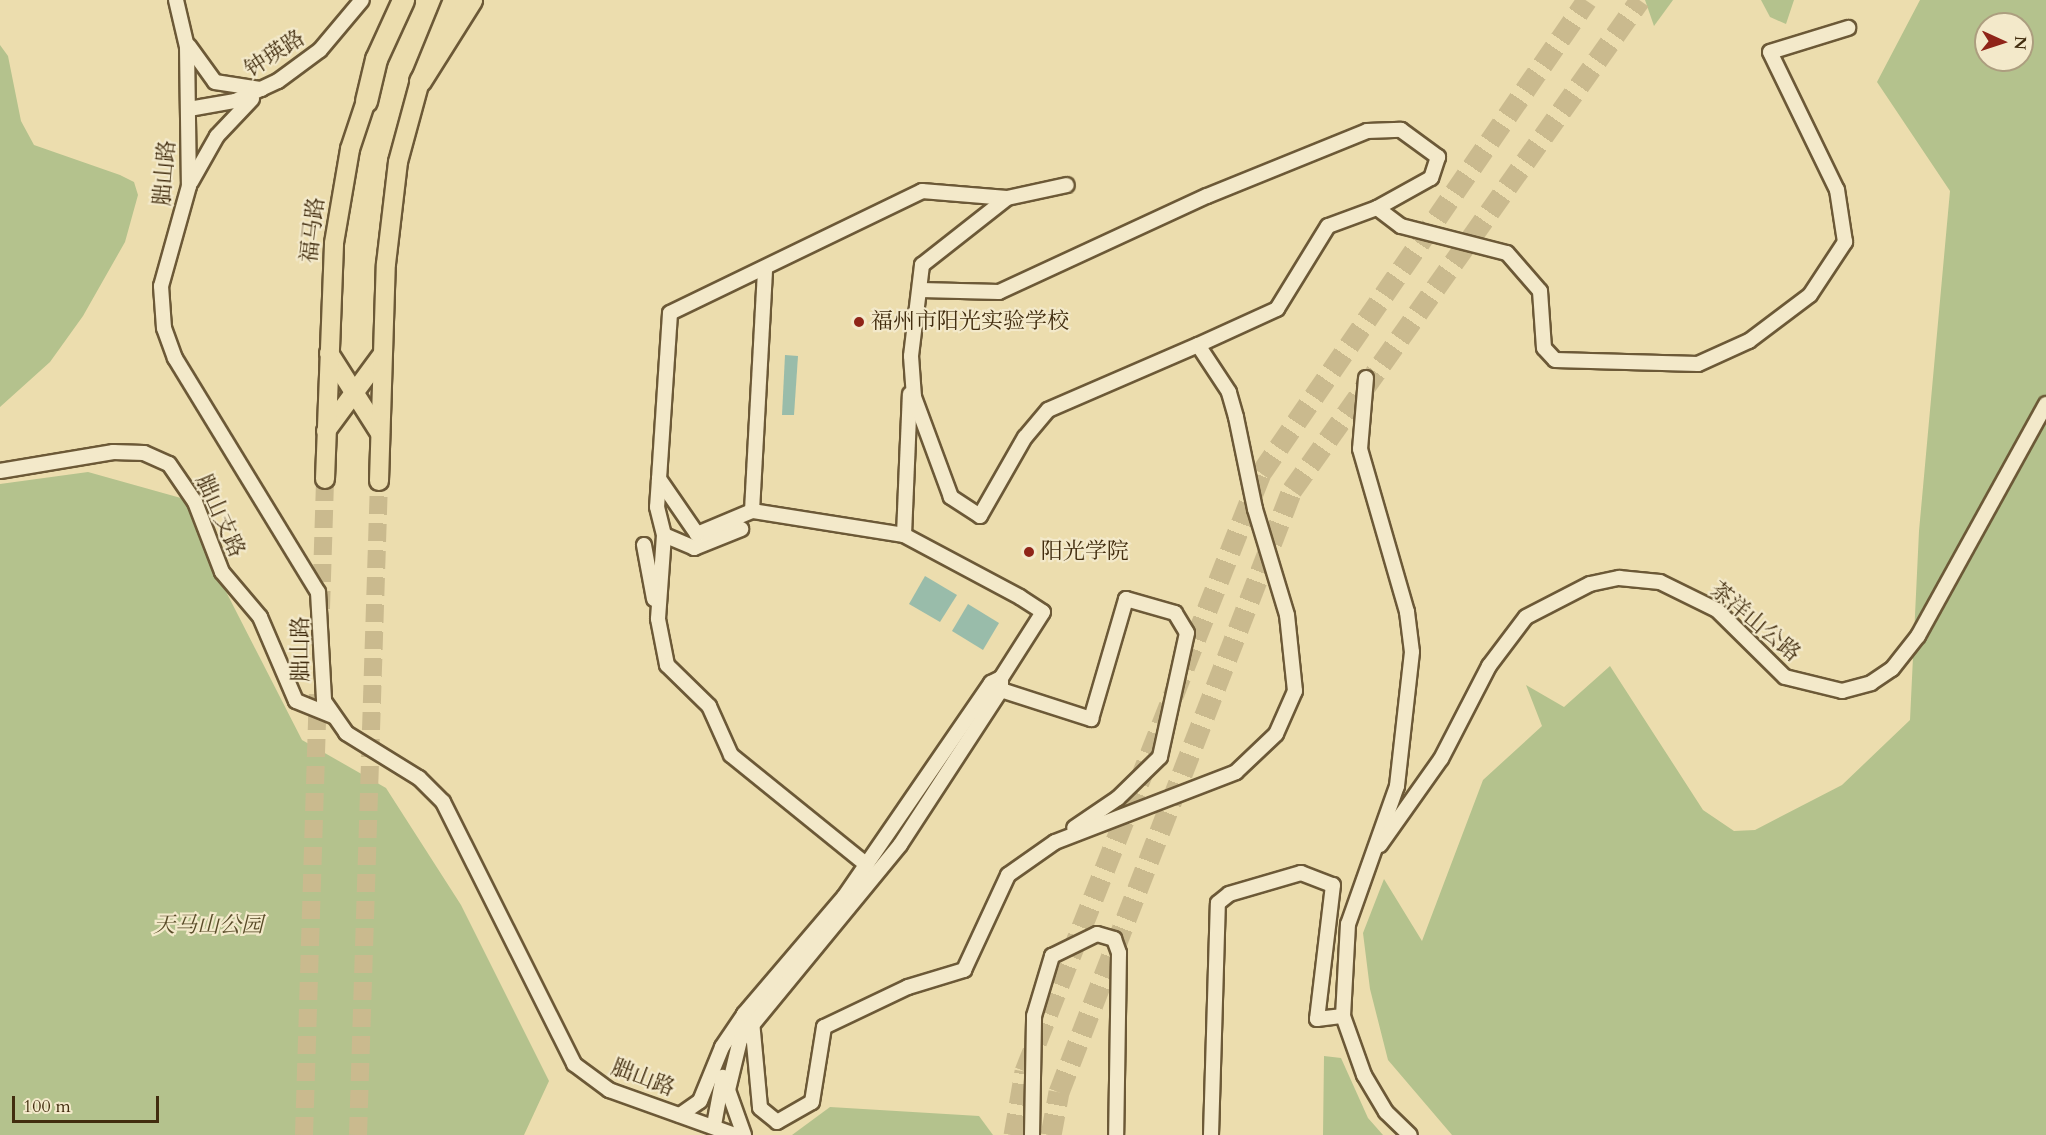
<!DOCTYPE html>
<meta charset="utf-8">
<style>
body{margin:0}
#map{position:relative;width:2046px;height:1135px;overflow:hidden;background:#ecddae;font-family:Cardo,"Noto Serif SC",serif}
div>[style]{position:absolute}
.green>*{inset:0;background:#b4c28d}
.water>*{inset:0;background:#99bcaa}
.major-tunnel>*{height:18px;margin-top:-9px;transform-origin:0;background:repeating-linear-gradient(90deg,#caba8e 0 18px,transparent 0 27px)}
.highway-tunnel>*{height:21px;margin-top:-10.5px;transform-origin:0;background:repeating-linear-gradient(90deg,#caba8e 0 21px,transparent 0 31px)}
.roads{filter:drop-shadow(2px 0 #6c5937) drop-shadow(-2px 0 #6c5937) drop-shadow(0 2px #6c5937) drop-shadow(0 -2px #6c5937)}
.minor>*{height:14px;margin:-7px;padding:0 7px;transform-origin:7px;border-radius:7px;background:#f3e9ca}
.major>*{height:18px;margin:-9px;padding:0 9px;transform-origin:9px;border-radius:9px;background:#ecddae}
.highway>*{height:21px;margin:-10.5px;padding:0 10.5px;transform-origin:10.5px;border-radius:10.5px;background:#ecddae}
.dots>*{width:16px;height:16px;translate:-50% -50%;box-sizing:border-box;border:3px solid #f3e9ca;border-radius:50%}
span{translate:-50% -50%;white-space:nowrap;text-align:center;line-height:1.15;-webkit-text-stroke:4.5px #f3e9ca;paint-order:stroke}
.street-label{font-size:22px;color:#422d0f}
.poi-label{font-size:22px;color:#422d0f}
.left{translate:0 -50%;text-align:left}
.park-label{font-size:22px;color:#594b28;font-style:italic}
.north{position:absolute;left:1974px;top:12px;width:60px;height:60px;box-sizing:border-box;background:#f3e9ca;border:2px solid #ac9e7f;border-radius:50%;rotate:93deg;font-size:16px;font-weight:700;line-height:24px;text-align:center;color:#422d0f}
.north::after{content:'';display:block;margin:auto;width:21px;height:27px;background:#8f2418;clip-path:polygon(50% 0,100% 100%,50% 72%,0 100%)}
.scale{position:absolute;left:12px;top:1096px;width:147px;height:27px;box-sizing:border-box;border:3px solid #422d0f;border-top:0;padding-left:8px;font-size:18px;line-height:21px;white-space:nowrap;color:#422d0f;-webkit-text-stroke:4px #f3e9ca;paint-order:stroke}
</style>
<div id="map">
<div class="green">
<div style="clip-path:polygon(1645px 0,1673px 0,1654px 26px)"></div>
<div style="clip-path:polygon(1761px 0,1794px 0,1786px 24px,1770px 17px)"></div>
<div style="clip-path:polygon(evenodd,1920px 0,2046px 0,2046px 1135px,1452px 1135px,1388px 1060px,1370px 989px,1363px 933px,1384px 879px,1422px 941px,1483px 780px,1542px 726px,1526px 685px,1564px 707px,1610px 666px,1703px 810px,1734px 831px,1755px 830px,1842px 785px,1910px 720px,1919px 531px,1950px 191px,1877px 82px,1920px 0,1986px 24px,2022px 24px,2022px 60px,1986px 60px,1986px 24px)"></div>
<div style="clip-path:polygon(0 45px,8px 56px,21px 121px,34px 145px,120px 175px,134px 182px,138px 195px,125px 242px,83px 316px,50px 362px,0 407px)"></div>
<div style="clip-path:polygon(88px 472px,188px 500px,216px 572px,302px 740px,386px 788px,461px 905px,549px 1081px,524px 1135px,0 1135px,0 484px)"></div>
<div style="clip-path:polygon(1324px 1056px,1341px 1058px,1368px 1118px,1383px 1135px,1323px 1135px)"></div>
<div style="clip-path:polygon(830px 1107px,979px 1116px,993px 1135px,792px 1135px)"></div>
</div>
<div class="water">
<div style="clip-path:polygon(785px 355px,798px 356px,794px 415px,782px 415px)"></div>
<div style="clip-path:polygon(925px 576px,957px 595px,940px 622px,909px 604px)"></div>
<div style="clip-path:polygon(968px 604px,999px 623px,983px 650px,952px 631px)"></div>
</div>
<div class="major-tunnel">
<div style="left:321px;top:609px;width:130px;rotate:-88.2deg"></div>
<div style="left:304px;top:1135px;width:441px;rotate:-88.2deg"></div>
<div style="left:358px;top:1135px;width:654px;rotate:-88.16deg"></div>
</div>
<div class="highway-tunnel">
<div style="left:1014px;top:1135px;width:65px;rotate:-80.2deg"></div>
<div style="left:1025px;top:1071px;width:643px;rotate:-68.46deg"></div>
<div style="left:1261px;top:473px;width:574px;rotate:-55.42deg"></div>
<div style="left:1051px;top:1135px;width:44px;rotate:-79.5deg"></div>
<div style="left:1059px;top:1092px;width:646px;rotate:-68.84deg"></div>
<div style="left:1292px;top:490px;width:601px;rotate:-54.62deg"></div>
</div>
<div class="roads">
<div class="minor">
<div style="left:176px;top:0;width:48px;rotate:76.8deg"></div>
<div style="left:187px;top:47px;width:139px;rotate:89.2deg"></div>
<div style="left:189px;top:186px;width:104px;rotate:105.6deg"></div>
<div style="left:161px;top:286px;width:42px;rotate:85.9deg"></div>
<div style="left:164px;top:328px;width:32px;rotate:70deg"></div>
<div style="left:175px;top:358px;width:274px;rotate:58.6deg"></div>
<div style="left:318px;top:592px;width:109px;rotate:86.8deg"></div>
<div style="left:324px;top:701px;width:39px;rotate:55deg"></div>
<div style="left:346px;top:733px;width:86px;rotate:31.7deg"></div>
<div style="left:419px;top:778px;width:34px;rotate:45deg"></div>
<div style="left:443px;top:802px;width:293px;rotate:63.4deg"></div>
<div style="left:574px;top:1064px;width:44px;rotate:36.6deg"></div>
<div style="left:609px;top:1090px;width:134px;rotate:19.7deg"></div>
<div style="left:189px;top:46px;width:44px;rotate:54.2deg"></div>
<div style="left:215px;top:82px;width:47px;rotate:8.7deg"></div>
<div style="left:189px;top:109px;width:47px;rotate:-9.9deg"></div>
<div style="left:235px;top:101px;width:47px;rotate:-24.9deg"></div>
<div style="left:278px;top:81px;width:52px;rotate:-36.4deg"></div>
<div style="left:320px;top:50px;width:65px;rotate:-50deg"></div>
<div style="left:191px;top:182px;width:53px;rotate:-60.5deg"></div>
<div style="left:217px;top:136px;width:51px;rotate:-46.6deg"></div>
<div style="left:1377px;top:208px;width:30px;rotate:37deg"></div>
<div style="left:1401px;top:226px;width:109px;rotate:14.3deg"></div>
<div style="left:1507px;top:253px;width:50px;rotate:49deg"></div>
<div style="left:1540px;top:291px;width:57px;rotate:86deg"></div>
<div style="left:1544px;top:348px;width:16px;rotate:47deg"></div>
<div style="left:1555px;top:360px;width:143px;rotate:1.6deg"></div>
<div style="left:1698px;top:364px;width:56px;rotate:-24.3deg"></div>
<div style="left:1749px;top:341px;width:76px;rotate:-37deg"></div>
<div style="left:1810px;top:295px;width:64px;rotate:-56.6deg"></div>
<div style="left:1845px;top:242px;width:53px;rotate:-98.7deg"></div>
<div style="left:1837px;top:190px;width:153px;rotate:-115.9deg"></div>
<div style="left:1770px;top:52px;width:82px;rotate:-17.1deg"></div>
<div style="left:921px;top:290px;width:78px;rotate:1.5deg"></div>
<div style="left:999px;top:292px;width:229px;rotate:-24.8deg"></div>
<div style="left:1207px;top:196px;width:173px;rotate:-22.1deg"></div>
<div style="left:1367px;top:131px;width:34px;rotate:-2deg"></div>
<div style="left:1401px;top:130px;width:46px;rotate:36.1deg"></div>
<div style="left:1438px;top:157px;width:22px;rotate:108deg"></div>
<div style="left:1431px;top:178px;width:62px;rotate:150.9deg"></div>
<div style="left:1377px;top:208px;width:52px;rotate:159.8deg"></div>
<div style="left:1328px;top:226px;width:97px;rotate:121.6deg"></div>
<div style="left:1277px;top:309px;width:87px;rotate:155.5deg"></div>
<div style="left:1366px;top:378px;width:71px;rotate:94.8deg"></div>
<div style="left:1360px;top:449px;width:170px;rotate:73.9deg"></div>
<div style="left:1407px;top:612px;width:40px;rotate:82.9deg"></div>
<div style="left:1412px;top:652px;width:135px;rotate:96.4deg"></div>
<div style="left:1397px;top:786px;width:146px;rotate:109.5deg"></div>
<div style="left:1348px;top:924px;width:92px;rotate:93.1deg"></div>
<div style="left:1343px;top:1016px;width:63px;rotate:70.4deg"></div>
<div style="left:1364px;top:1075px;width:43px;rotate:59.3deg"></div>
<div style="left:1386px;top:1112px;width:33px;rotate:44deg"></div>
<div style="left:0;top:471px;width:115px;rotate:-9.5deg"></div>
<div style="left:113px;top:452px;width:31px;rotate:2deg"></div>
<div style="left:144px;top:453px;width:27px;rotate:24deg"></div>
<div style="left:169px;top:464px;width:46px;rotate:55.6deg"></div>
<div style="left:195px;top:502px;width:75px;rotate:68.9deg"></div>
<div style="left:222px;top:572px;width:59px;rotate:49.8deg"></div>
<div style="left:260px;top:617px;width:91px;rotate:66.8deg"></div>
<div style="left:296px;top:701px;width:40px;rotate:22deg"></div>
<div style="left:659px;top:479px;width:28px;rotate:94deg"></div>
<div style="left:657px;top:507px;width:29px;rotate:76deg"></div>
<div style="left:664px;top:535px;width:33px;rotate:23deg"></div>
<div style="left:694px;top:548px;width:51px;rotate:-22deg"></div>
<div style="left:752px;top:511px;width:243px;rotate:-86.9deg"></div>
<div style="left:664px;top:535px;width:84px;rotate:94.1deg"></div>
<div style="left:658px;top:619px;width:47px;rotate:78.9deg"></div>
<div style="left:667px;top:665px;width:59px;rotate:44.3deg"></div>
<div style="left:709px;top:706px;width:54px;rotate:65.8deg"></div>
<div style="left:731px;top:755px;width:175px;rotate:39deg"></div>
<div style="left:904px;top:535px;width:141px;rotate:-87.6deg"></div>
<div style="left:644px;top:545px;width:55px;rotate:79.5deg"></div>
<div style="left:1001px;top:678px;width:78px;rotate:-57.5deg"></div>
<div style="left:1043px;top:612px;width:27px;rotate:-147deg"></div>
<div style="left:1020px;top:597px;width:132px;rotate:-151.9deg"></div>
<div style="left:904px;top:535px;width:154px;rotate:-171deg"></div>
<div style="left:752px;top:511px;width:60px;rotate:157.3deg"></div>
<div style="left:697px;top:534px;width:67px;rotate:-124.6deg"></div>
<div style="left:659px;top:479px;width:166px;rotate:-86.2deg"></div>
<div style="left:670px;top:313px;width:280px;rotate:-25.8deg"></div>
<div style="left:922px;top:191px;width:85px;rotate:4.7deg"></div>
<div style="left:1001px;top:690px;width:95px;rotate:17.9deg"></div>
<div style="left:1091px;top:719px;width:125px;rotate:-73.7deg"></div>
<div style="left:1126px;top:599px;width:51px;rotate:15.9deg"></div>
<div style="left:1175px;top:613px;width:23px;rotate:59deg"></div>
<div style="left:1187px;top:633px;width:127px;rotate:102.3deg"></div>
<div style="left:1160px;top:757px;width:59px;rotate:135.7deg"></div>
<div style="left:1118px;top:798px;width:53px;rotate:145.7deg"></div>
<div style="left:1380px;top:845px;width:105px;rotate:-54.7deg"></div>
<div style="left:1441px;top:759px;width:105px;rotate:-62.7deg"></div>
<div style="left:1489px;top:666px;width:61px;rotate:-52.9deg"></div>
<div style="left:1526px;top:617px;width:72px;rotate:-27.3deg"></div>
<div style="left:1590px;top:584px;width:30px;rotate:-12deg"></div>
<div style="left:1619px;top:578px;width:41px;rotate:5.6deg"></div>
<div style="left:1660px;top:582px;width:64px;rotate:26.2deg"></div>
<div style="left:1717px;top:610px;width:95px;rotate:44.6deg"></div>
<div style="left:1785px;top:677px;width:59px;rotate:13.8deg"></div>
<div style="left:1842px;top:691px;width:30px;rotate:-15deg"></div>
<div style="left:1871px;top:683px;width:25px;rotate:-34deg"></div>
<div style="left:1892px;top:669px;width:42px;rotate:-51.8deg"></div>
<div style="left:1918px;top:636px;width:265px;rotate:-61.1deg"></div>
<div style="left:744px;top:1014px;width:11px;rotate:41deg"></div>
<div style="left:752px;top:1021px;width:87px;rotate:84.7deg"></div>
<div style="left:760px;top:1108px;width:22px;rotate:39deg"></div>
<div style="left:777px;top:1122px;width:40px;rotate:-29.7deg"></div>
<div style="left:812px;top:1102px;width:76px;rotate:-80.9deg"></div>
<div style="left:824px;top:1027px;width:93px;rotate:-25.5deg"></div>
<div style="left:908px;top:987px;width:59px;rotate:-16.9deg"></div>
<div style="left:964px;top:970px;width:105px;rotate:-65.1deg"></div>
<div style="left:1008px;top:875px;width:57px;rotate:-35.1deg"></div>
<div style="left:1055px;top:842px;width:194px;rotate:-21.1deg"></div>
<div style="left:1236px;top:772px;width:55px;rotate:-43.5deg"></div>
<div style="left:1276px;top:734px;width:47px;rotate:-66.2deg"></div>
<div style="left:1295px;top:691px;width:76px;rotate:-96deg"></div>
<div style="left:1287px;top:615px;width:111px;rotate:-106.8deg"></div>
<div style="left:1255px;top:509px;width:94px;rotate:-101.7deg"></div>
<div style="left:1236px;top:417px;width:26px;rotate:-106deg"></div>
<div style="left:1229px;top:392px;width:56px;rotate:-123.4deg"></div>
<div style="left:1198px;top:345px;width:163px;rotate:156.6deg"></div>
<div style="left:1048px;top:410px;width:35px;rotate:130deg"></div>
<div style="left:1025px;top:437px;width:91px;rotate:119.7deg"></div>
<div style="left:980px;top:516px;width:35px;rotate:-147deg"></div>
<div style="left:951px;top:497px;width:107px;rotate:-110.3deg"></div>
<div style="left:914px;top:397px;width:41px;rotate:-94.2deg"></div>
<div style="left:911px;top:356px;width:92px;rotate:-83.1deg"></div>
<div style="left:922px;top:265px;width:108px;rotate:-38.2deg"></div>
<div style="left:1007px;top:198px;width:61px;rotate:-12.2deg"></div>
<div style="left:680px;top:1115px;width:24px;rotate:-35deg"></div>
<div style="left:700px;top:1101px;width:58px;rotate:-67.8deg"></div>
<div style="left:722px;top:1047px;width:40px;rotate:-56deg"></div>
<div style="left:744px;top:1014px;width:154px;rotate:-49.5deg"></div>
<div style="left:844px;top:897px;width:260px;rotate:-55.5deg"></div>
<div style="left:991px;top:683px;width:11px;rotate:-27deg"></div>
<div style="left:1001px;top:678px;width:12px;rotate:90deg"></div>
<div style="left:1001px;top:690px;width:185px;rotate:123.1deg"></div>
<div style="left:900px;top:845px;width:252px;rotate:129.4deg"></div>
<div style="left:740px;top:1040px;width:51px;rotate:103.5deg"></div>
<div style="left:728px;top:1090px;width:48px;rotate:70.4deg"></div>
<div style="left:714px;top:1125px;width:49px;rotate:-79.4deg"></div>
<div style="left:1032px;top:1135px;width:119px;rotate:-89deg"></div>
<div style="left:1034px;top:1016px;width:63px;rotate:-73.3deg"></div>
<div style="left:1052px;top:956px;width:50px;rotate:-26.1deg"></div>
<div style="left:1097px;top:934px;width:18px;rotate:16deg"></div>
<div style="left:1114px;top:939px;width:15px;rotate:70deg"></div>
<div style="left:1119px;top:953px;width:182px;rotate:90.9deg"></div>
<div style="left:1211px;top:1135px;width:232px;rotate:-88.3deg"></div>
<div style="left:1218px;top:903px;width:14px;rotate:-39deg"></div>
<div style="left:1229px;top:894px;width:75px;rotate:-16.3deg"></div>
<div style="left:1301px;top:873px;width:34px;rotate:21deg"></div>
<div style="left:1333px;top:885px;width:135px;rotate:96.8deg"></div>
<div style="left:1317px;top:1019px;width:26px;rotate:-7deg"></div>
</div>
<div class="major">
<div style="left:329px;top:353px;width:95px;rotate:57.5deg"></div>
<div style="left:326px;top:431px;width:94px;rotate:-53.6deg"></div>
<div style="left:325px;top:479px;width:236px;rotate:-87.8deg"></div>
<div style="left:334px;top:243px;width:95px;rotate:-80.3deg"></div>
<div style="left:350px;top:149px;width:63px;rotate:-71.6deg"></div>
<div style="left:379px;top:481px;width:217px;rotate:-88.2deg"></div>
<div style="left:386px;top:264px;width:103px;rotate:-83.3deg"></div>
<div style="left:398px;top:162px;width:84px;rotate:-74.8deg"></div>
<div style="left:420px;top:81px;width:87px;rotate:-67.8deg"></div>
</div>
<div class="highway">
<div style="left:420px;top:81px;width:96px;rotate:-57.8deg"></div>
<div style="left:366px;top:101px;width:43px;rotate:-76.6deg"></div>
<div style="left:376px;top:59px;width:65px;rotate:-65.4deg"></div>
</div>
</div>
<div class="dots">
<div style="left:859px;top:322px;background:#8f2418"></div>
<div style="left:1029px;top:552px;background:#8f2418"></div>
</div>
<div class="street-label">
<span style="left:275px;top:54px;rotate:-33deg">钟瑛路</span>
<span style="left:165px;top:173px;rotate:-85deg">胐山路</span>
<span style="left:313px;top:230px;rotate:-83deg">福马路</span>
<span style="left:220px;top:516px;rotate:66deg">胐山支路</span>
<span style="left:1755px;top:622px;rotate:40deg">茶洋山公路</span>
<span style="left:301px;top:649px;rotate:-90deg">胐山路</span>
<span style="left:643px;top:1078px;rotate:21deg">胐山路</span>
</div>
<div class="poi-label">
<span class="left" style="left:871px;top:322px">福州市阳光实验学校</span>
<span class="left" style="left:1041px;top:552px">阳光学院</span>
</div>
<div class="park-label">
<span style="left:208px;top:926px">天马山公园</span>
</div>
<div class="north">N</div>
<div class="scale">100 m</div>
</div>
